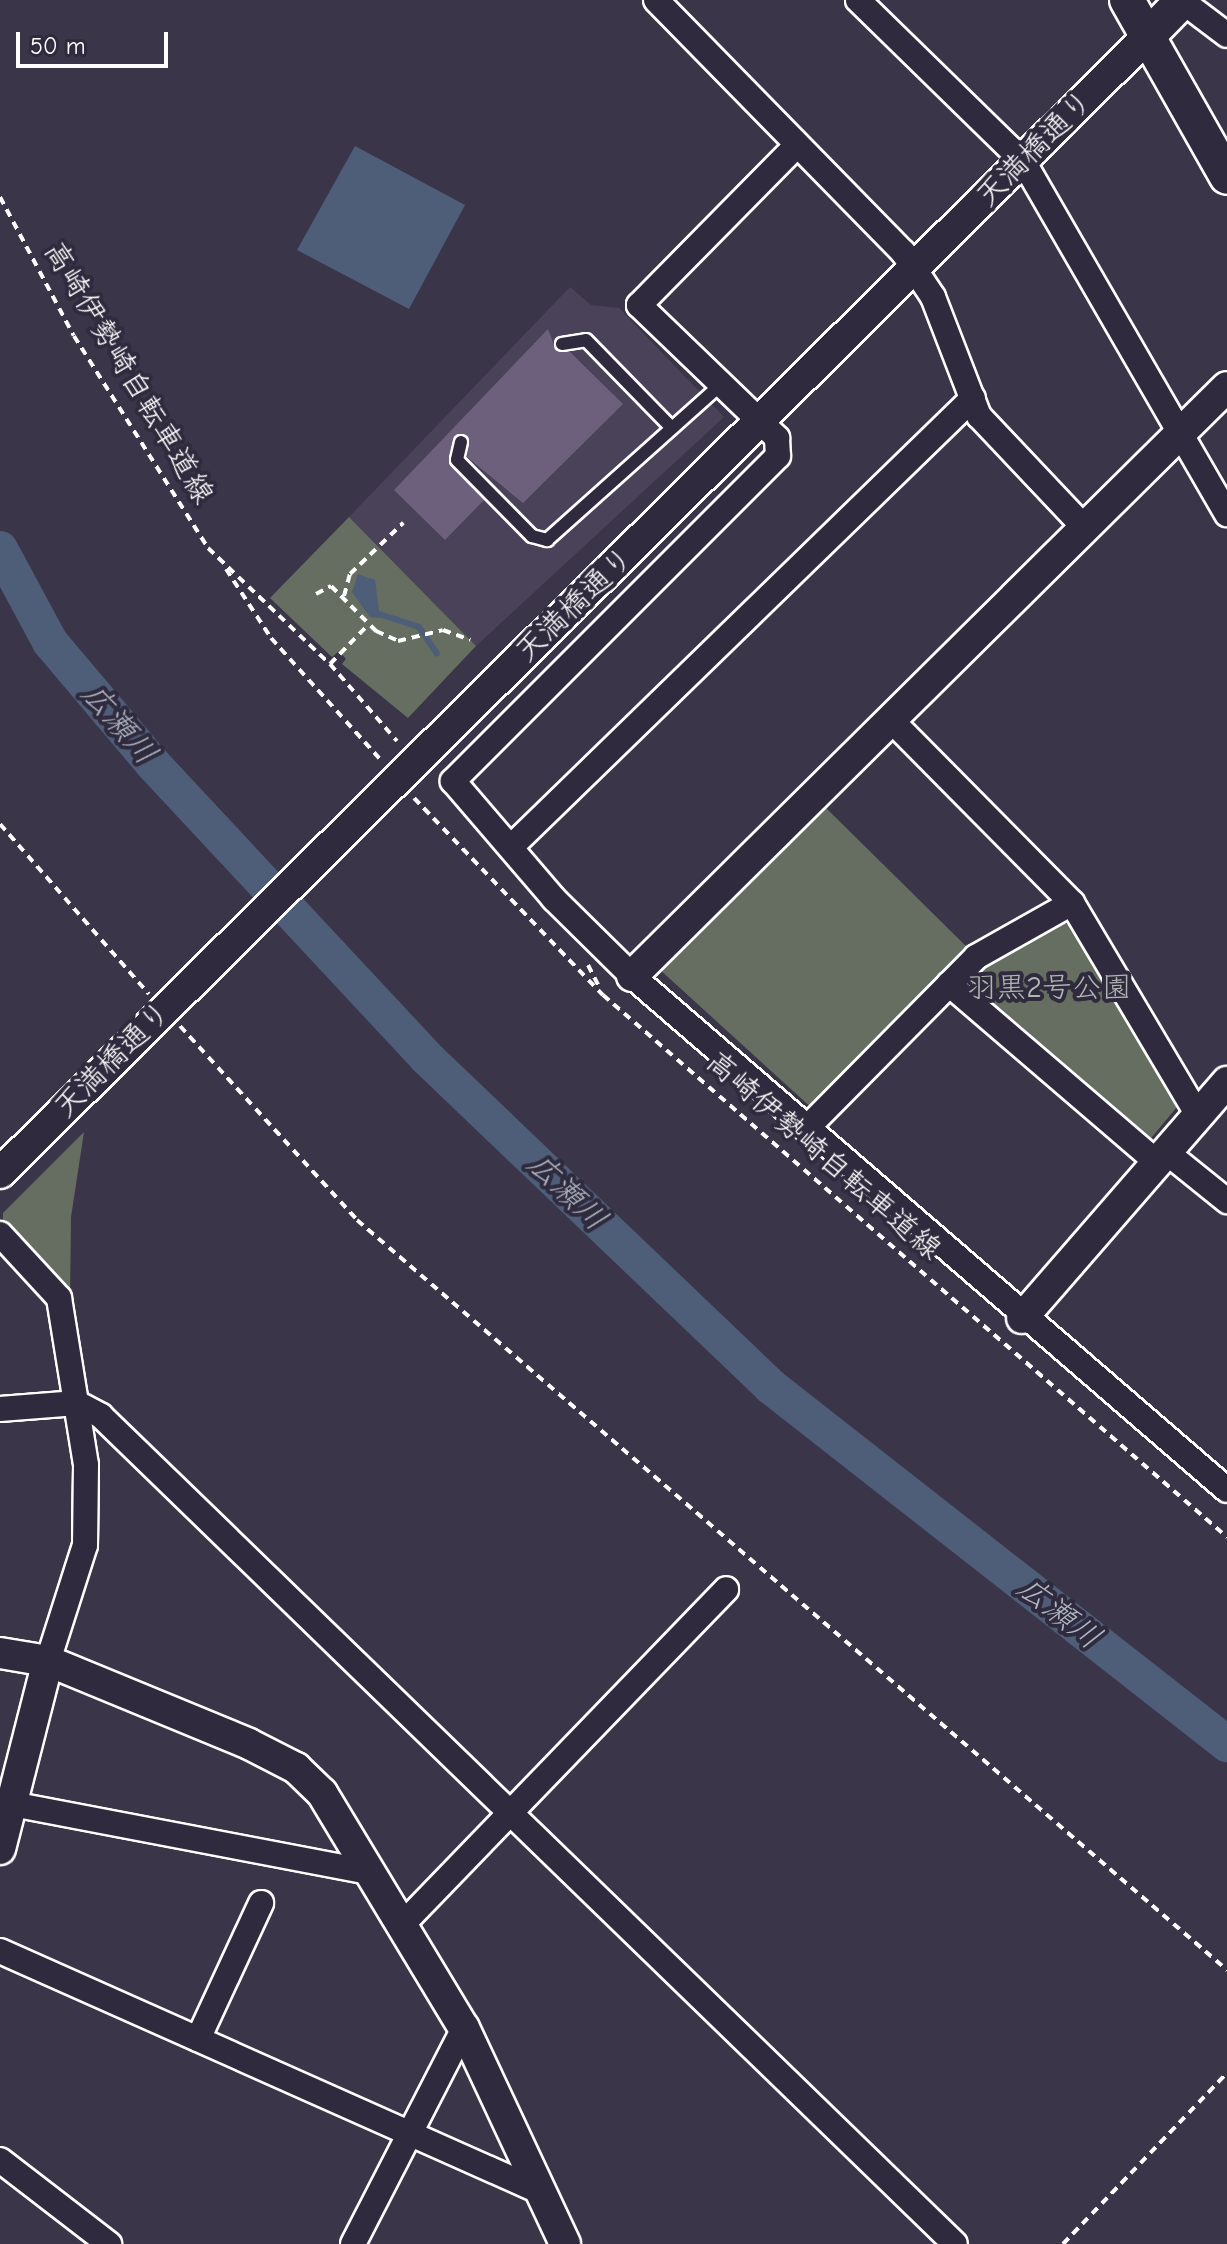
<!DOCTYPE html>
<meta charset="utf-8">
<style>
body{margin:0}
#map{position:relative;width:1227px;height:2244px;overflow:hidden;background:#3b354a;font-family:"Comic Neue","Klee One",sans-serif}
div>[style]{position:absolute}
.built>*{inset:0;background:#4a4259}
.green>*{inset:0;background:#656e61}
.water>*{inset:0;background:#4e5e78}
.stream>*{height:6px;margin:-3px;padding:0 3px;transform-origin:3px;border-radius:3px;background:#4e5e78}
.river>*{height:36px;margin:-18px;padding:0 18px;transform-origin:18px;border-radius:18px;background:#4e5e78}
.building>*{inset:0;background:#6c607d}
.path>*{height:4px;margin-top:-2px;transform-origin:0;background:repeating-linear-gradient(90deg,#fff 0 8px,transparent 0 14px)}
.roads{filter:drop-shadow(2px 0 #fff) drop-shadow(-2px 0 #fff) drop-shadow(0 2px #fff) drop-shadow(0 -2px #fff)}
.service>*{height:12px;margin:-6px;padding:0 6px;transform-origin:6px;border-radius:6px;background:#2f2a3d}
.minor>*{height:24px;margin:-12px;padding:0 12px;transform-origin:12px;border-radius:12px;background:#2f2a3d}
.tertiary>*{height:30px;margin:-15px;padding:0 15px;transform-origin:15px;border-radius:15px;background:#2f2a3d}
.secondary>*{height:34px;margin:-17px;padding:0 17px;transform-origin:17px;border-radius:17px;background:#2f2a3d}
span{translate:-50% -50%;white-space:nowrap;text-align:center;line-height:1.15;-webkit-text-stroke:8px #2f2a3d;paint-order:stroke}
.street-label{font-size:30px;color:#fff}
.park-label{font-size:30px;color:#b2b6b0}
.water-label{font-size:32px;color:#afb7c2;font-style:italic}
.scale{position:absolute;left:16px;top:32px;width:152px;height:36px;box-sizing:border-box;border:4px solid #fff;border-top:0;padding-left:10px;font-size:24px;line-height:28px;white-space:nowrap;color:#fff;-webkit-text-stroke:6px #2f2a3d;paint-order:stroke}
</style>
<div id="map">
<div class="built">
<div style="clip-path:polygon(570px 287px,591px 305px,619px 308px,724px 417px,476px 646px,349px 517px)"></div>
</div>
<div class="green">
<div style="clip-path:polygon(349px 517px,476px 646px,408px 718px,342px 664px,346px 659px,339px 651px,332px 657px,270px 598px)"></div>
<div style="clip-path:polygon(824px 806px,971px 951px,815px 1111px,658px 968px)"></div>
<div style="clip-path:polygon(1059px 922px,1075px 926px,1177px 1107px,1147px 1143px,970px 987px,973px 970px)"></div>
<div style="clip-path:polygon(84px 1132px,71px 1217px,70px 1304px,55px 1273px,3px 1221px,3px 1213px)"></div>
</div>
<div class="water">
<div style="clip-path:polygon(355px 146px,465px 205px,409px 309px,297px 250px)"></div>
<div style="clip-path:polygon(358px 574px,375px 580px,380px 618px,370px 617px,352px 592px)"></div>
</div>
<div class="stream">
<div style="left:376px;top:613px;width:45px;rotate:18deg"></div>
<div style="left:419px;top:627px;width:32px;rotate:56deg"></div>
</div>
<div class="river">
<div style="left:0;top:549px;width:106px;rotate:61.7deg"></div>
<div style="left:50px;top:642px;width:160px;rotate:49.8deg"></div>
<div style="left:153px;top:764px;width:400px;rotate:47deg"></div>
<div style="left:426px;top:1057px;width:476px;rotate:43.7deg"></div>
<div style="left:770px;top:1386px;width:581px;rotate:38.07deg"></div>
</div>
<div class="building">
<div style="clip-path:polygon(548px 329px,556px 350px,570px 352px,623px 404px,523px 503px,467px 457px,468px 436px,455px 435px,449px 463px,484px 500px,445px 540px,394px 490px)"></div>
</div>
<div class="path">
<div style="left:0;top:197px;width:157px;rotate:62deg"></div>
<div style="left:74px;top:336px;width:251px;rotate:57.7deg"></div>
<div style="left:208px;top:548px;width:168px;rotate:43.6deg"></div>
<div style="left:330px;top:664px;width:102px;rotate:49deg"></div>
<div style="left:226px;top:569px;width:82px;rotate:56.9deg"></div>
<div style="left:271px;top:638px;width:164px;rotate:48deg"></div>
<div style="left:316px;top:594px;width:17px;rotate:-28deg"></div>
<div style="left:331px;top:586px;width:64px;rotate:45deg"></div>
<div style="left:376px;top:631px;width:24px;rotate:24deg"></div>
<div style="left:398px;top:641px;width:46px;rotate:-13.7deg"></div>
<div style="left:443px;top:630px;width:29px;rotate:20deg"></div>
<div style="left:344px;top:596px;width:23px;rotate:-75deg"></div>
<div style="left:350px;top:574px;width:74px;rotate:-43.9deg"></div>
<div style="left:330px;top:664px;width:56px;rotate:-45.7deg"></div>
<div style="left:414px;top:798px;width:273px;rotate:46.2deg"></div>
<div style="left:603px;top:995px;width:827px;rotate:40.98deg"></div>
<div style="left:0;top:824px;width:226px;rotate:48.8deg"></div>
<div style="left:588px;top:965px;width:27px;rotate:63deg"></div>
<div style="left:180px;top:1026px;width:263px;rotate:47.6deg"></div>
<div style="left:357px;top:1220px;width:1149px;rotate:40.76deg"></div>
<div style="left:1063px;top:2244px;width:237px;rotate:-46.2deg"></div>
</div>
<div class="roads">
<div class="service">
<div style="left:562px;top:344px;width:24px;rotate:-9deg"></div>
<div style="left:586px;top:340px;width:123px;rotate:45.7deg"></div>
<div style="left:461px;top:442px;width:18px;rotate:103deg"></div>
<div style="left:457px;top:460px;width:107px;rotate:45.4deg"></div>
<div style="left:532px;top:536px;width:16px;rotate:15deg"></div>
<div style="left:547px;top:540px;width:231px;rotate:-41.8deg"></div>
</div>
<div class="minor">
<div style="left:656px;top:0;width:353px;rotate:45.6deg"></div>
<div style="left:903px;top:252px;width:54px;rotate:56.3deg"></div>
<div style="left:933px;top:297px;width:128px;rotate:68.9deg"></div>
<div style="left:979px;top:416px;width:154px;rotate:46.6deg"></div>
<div style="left:858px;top:0;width:231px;rotate:44.3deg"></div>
<div style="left:1023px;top:161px;width:408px;rotate:60deg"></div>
<div style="left:1182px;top:1px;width:56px;rotate:37.1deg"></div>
<div style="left:797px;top:145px;width:225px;rotate:134.6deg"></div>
<div style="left:639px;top:305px;width:192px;rotate:43.9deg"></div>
<div style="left:777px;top:438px;width:18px;rotate:87deg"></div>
<div style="left:778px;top:456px;width:460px;rotate:135deg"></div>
<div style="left:453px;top:781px;width:155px;rotate:49.4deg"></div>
<div style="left:554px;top:899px;width:110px;rotate:44.6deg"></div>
<div style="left:632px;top:976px;width:786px;rotate:40.82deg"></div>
<div style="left:893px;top:722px;width:255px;rotate:45.3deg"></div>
<div style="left:1072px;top:903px;width:247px;rotate:59.3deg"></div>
<div style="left:511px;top:847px;width:644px;rotate:-44.18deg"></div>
<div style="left:949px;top:984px;width:274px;rotate:40.6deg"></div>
<div style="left:806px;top:1129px;width:242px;rotate:-45.3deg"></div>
<div style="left:976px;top:957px;width:110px;rotate:-29.4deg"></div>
<div style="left:1165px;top:1151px;width:80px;rotate:38.9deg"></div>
<div style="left:0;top:1234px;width:87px;rotate:47.3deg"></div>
<div style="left:59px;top:1298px;width:169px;rotate:80.8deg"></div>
<div style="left:86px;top:1465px;width:80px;rotate:90.7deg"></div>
<div style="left:85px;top:1545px;width:122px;rotate:107.7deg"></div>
<div style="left:0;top:1409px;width:77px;rotate:-4.5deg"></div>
<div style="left:77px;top:1403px;width:27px;rotate:28deg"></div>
<div style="left:101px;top:1416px;width:1189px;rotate:44.11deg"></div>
<div style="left:12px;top:1804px;width:363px;rotate:10.8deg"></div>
<div style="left:401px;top:1926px;width:468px;rotate:-46deg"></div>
<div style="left:0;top:1951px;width:590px;rotate:24deg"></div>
<div style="left:198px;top:2039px;width:150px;rotate:-65.1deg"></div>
<div style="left:0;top:2160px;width:138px;rotate:37.6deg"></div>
<div style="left:353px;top:2244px;width:243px;rotate:-62.8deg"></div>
</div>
<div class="tertiary">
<div style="left:632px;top:976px;width:837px;rotate:-44.71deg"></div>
<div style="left:0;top:1173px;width:1616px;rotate:-44.72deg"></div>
<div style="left:1022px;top:1318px;width:313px;rotate:-49deg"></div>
<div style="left:0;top:1653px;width:49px;rotate:9.5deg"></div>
<div style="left:48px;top:1661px;width:217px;rotate:22.4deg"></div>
<div style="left:249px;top:1744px;width:53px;rotate:27.1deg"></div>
<div style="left:296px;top:1768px;width:36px;rotate:44deg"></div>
<div style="left:322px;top:1793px;width:275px;rotate:58.9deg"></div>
<div style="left:464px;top:2028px;width:238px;rotate:64.9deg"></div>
<div style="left:0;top:1849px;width:194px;rotate:-75.7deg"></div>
</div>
<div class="secondary">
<div style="left:1127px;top:0;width:203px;rotate:60.5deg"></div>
<div style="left:1148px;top:36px;width:50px;rotate:-45.8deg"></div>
</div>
</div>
<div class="street-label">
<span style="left:1035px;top:149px;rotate:-45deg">天満橋通り</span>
<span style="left:128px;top:373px;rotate:59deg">高崎伊勢崎自転車道線</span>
<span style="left:575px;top:605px;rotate:-44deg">天満橋通り</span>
<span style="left:113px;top:1060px;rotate:-45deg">天満橋通り</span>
<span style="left:823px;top:1156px;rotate:41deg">高崎伊勢崎自転車道線</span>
</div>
<div class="park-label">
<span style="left:1049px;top:988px">羽黒2号公園</span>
</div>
<div class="water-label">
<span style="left:119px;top:724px;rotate:49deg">広瀬川</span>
<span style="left:567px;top:1192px;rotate:44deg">広瀬川</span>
<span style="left:1059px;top:1613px;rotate:38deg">広瀬川</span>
</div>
<div class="scale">50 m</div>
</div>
